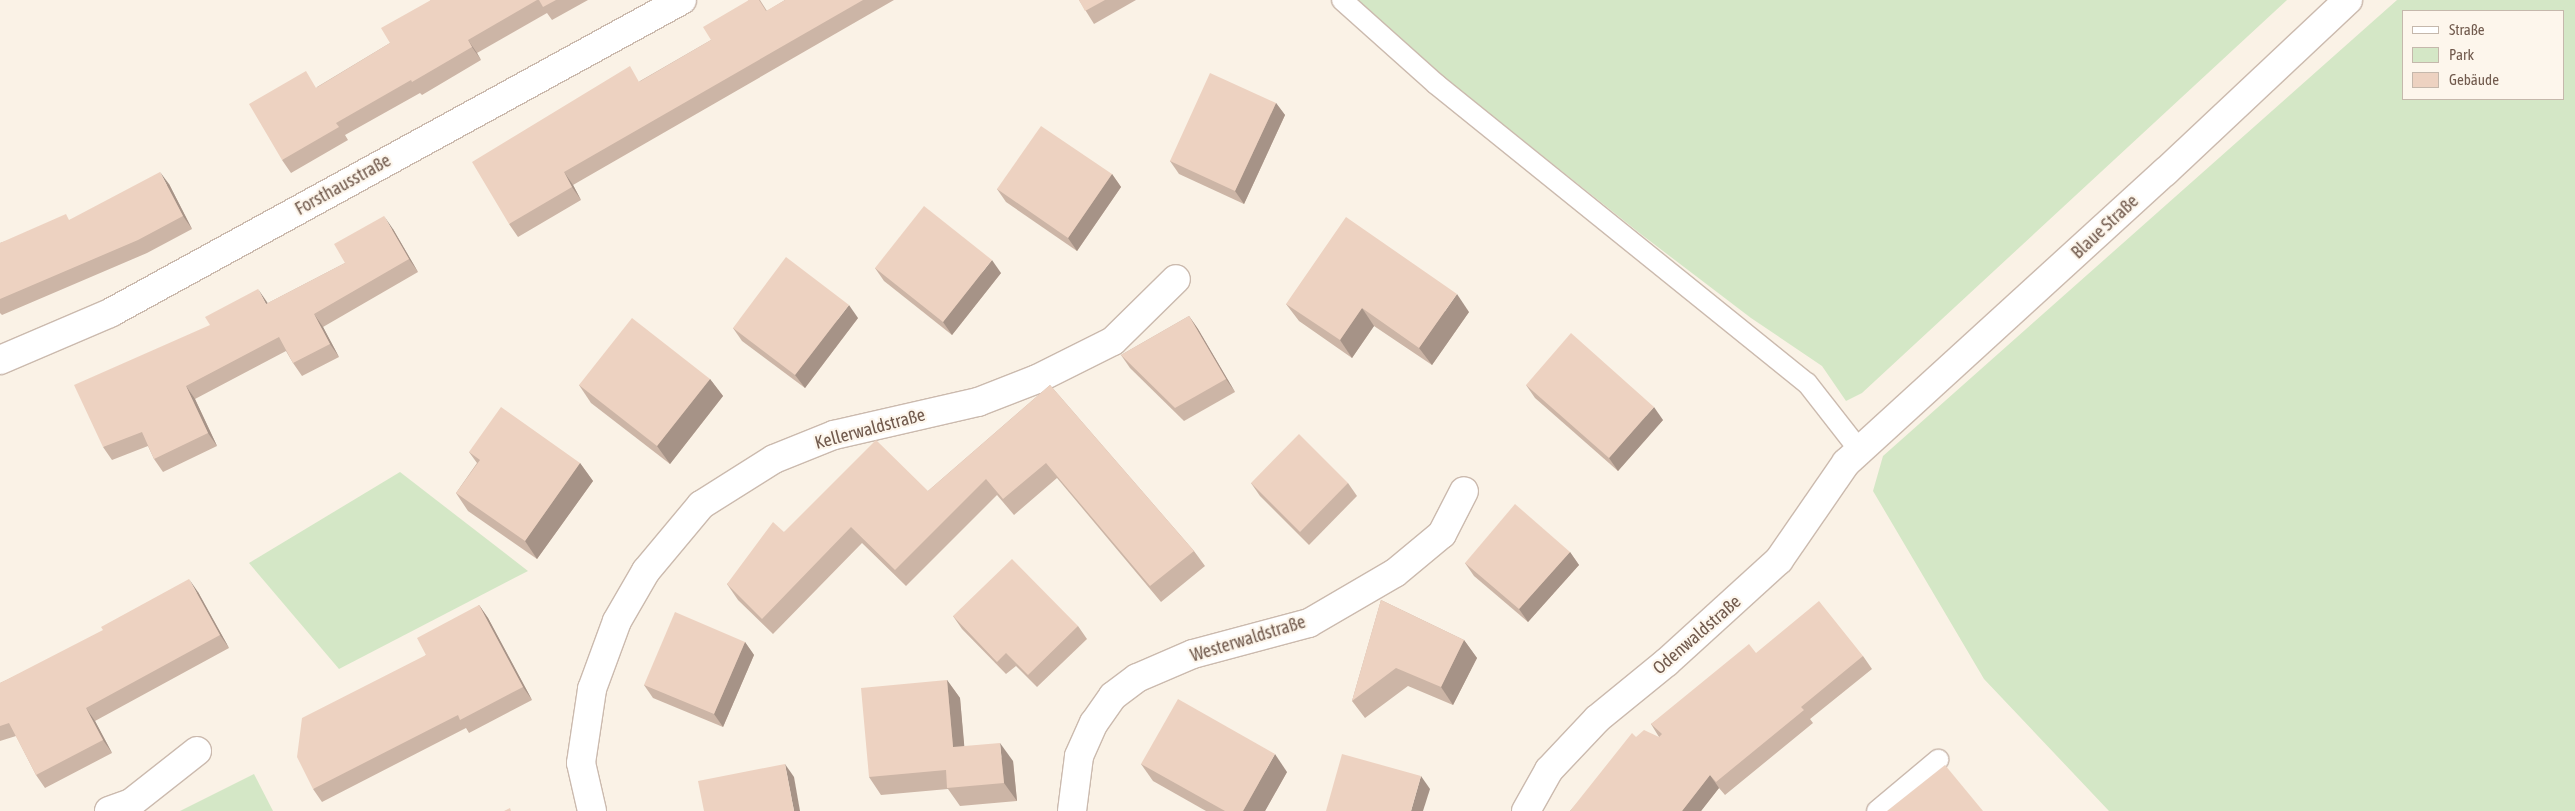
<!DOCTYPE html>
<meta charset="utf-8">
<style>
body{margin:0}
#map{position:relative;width:2575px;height:811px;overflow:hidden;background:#faf2e6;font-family:"Asap Condensed",sans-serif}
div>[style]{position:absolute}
.green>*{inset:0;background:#d4e7c6}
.roads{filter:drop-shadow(1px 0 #cbbaae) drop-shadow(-1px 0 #cbbaae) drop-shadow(0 1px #cbbaae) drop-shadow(0 -1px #cbbaae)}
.lane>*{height:20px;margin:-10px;padding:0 10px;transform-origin:10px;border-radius:10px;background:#fff}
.street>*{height:28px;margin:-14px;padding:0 14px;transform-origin:14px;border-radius:14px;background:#fff}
.wall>*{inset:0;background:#ccb5a6}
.shaded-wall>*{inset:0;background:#a69387}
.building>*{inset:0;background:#edd2c1}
span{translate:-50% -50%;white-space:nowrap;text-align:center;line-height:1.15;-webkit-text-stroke:4.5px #fdf6ec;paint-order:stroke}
.street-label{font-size:18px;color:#715a4d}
.legend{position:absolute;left:2402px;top:10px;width:162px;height:90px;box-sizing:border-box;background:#fdf6ec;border:1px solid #c5b8ac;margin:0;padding:6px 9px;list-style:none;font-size:15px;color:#715a4d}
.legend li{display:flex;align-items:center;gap:10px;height:25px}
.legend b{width:25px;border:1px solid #c5b8ac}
</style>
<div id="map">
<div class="green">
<div style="clip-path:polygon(1356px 0,2287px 0,1862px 393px,1846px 401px,1822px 366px,1751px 318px,1642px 235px,1445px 78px)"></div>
<div style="clip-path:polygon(evenodd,2397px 0,2575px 0,2575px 811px,2109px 811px,1984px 679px,1873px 491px,1883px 456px,2397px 0,2404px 11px,2564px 11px,2564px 99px,2404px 99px,2404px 11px)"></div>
<div style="clip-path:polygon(400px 472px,528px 571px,339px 669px,249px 563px)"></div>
<div style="clip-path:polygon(254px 774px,273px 811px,180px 811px)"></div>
</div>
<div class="roads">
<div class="lane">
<div style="left:1342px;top:0;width:126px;rotate:41.8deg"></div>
<div style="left:1436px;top:84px;width:476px;rotate:38.9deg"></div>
<div style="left:1807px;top:383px;width:88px;rotate:52deg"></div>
<div style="left:1877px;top:811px;width:80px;rotate:-39.9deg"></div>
</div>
<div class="street">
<div style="left:0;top:360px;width:120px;rotate:-23.1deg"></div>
<div style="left:110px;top:313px;width:652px;rotate:-28.69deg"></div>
<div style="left:109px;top:811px;width:23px;rotate:-20deg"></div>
<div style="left:131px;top:803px;width:84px;rotate:-38.2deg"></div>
<div style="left:592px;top:811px;width:49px;rotate:-102.9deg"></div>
<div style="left:581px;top:763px;width:75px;rotate:-81.5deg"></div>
<div style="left:592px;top:689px;width:72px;rotate:-69.8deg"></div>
<div style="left:617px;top:621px;width:58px;rotate:-59.9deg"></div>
<div style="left:646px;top:571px;width:86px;rotate:-50.2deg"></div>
<div style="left:701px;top:505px;width:86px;rotate:-32.2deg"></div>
<div style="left:774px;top:459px;width:65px;rotate:-21.8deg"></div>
<div style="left:834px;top:435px;width:148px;rotate:-12.9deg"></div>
<div style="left:978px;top:402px;width:63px;rotate:-21.3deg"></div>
<div style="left:1037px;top:379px;width:85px;rotate:-26.6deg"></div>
<div style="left:1113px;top:341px;width:88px;rotate:-44.5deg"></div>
<div style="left:1072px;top:811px;width:55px;rotate:-82.7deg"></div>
<div style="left:1079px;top:756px;width:36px;rotate:-66deg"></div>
<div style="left:1094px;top:723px;width:33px;rotate:-55deg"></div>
<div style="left:1113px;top:696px;width:30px;rotate:-37deg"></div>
<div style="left:1137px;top:678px;width:61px;rotate:-23.2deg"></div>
<div style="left:1193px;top:654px;width:120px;rotate:-15deg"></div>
<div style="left:1309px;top:623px;width:99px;rotate:-30.2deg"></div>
<div style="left:1395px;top:573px;width:61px;rotate:-39.7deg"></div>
<div style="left:1442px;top:534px;width:48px;rotate:-62.9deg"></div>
<div style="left:1526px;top:811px;width:47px;rotate:-60.7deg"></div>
<div style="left:1549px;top:770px;width:70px;rotate:-46.7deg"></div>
<div style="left:1597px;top:719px;width:90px;rotate:-39.2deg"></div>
<div style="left:1667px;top:662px;width:151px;rotate:-42.3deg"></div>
<div style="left:1779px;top:560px;width:118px;rotate:-55.4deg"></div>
<div style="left:1846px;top:463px;width:432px;rotate:-42.4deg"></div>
<div style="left:2165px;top:172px;width:251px;rotate:-43.2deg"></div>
</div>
</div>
<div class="wall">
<div style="clip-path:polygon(431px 0,588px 0,552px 20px,547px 13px,477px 53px,481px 60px,422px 95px,420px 93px,345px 135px,348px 140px,291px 173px,282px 160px,317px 87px,390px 43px)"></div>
<div style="clip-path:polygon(749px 0,760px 0,767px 11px,785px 0,894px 0,573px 185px,581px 200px,518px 237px,509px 224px,640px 81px,711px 40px)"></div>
<div style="clip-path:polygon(1079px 0,1136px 0,1094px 24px)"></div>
<div style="clip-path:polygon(1276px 103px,1285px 115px,1244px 204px,1179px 174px,1170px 161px)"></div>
<div style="clip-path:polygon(1112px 174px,1121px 187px,1077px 251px,1006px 202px,997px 189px)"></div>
<div style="clip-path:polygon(169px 184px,192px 229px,147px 253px,2px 315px,0 313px,0 243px,70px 220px)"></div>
<div style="clip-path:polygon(393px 229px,418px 272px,323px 327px,339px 357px,302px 376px,293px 363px,286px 351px,195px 399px,217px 446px,163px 472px,154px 459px,148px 446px,112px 460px,103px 447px,268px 303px,345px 263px)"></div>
<div style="clip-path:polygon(875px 268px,1001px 273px,952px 335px,884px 281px)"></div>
<div style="clip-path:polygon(1286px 304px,1469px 312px,1432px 365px,1374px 326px,1352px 358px,1299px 321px)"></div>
<div style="clip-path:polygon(1189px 316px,1198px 329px,1235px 392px,1184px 421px,1130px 368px,1121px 355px)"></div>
<div style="clip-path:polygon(858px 318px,805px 388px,742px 341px,733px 328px)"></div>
<div style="clip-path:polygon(710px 379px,723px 396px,670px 464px,591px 403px,579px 385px)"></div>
<div style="clip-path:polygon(1050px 385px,1194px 551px,1205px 566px,1161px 602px,1057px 478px,1014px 515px,997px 495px,906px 586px,862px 543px,773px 634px,738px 600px,727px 584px,784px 532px,928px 491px)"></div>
<div style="clip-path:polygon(1526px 385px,1663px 420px,1618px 471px,1535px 398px)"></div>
<div style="clip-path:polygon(469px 452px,580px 463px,593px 481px,537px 559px,468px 511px,456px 493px,477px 463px)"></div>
<div style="clip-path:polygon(1251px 483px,1348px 483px,1357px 496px,1309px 545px,1260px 496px)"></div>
<div style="clip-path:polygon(1570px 552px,1579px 565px,1528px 622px,1474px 576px,1465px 563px)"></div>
<div style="clip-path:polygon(198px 592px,229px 648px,95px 721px,112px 753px,45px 788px,36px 775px,16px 736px,0 741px,0 683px)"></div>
<div style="clip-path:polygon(1381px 600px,1464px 640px,1477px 658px,1453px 705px,1408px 686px,1365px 718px,1352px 701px)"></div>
<div style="clip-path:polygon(479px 605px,488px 618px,532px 700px,469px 733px,466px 728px,322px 802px,313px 789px,426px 655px)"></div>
<div style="clip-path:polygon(953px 616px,1078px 626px,1087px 639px,1037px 687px,1016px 666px,1006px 674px,962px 629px)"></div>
<div style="clip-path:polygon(745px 642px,754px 655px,723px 727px,653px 698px,644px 685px)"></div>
<div style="clip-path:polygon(1756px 653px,1863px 656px,1872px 669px,1810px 719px,1813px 723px,1725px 795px,1719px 788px,1701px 811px,1570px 811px,1636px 737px,1659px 737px,1651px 724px)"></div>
<div style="clip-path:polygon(947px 680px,960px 698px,964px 746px,1013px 761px,1017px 801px,960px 806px,948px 789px,881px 795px,869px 777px)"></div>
<div style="clip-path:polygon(1141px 764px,1287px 772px,1265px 811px,1206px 811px,1153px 781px)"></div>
</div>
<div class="shaded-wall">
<div style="clip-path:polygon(468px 40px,477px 53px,481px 60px,472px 47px)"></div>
<div style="clip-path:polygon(1276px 103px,1285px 115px,1244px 204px,1235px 191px)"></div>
<div style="clip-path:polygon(160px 172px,169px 184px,192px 229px,183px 216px)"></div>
<div style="clip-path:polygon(564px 172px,573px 185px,581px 200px,572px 187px)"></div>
<div style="clip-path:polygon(1112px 174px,1121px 187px,1077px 251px,1068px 238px)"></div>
<div style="clip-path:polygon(384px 216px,393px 229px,418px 272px,409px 259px)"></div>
<div style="clip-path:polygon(992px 260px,1001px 273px,952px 335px,943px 322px)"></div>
<div style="clip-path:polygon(258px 289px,267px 302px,275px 317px,266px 304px)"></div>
<div style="clip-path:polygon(1457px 294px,1469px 312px,1432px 365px,1419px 348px)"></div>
<div style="clip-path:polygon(849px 305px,858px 318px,805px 388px,795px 375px)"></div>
<div style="clip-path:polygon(1362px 308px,1374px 326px,1352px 358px,1340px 340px)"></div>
<div style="clip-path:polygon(314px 314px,323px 327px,339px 357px,330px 344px)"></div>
<div style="clip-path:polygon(1189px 316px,1198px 329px,1235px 392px,1226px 379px)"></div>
<div style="clip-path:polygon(710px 379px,723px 396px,670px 464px,657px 446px)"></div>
<div style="clip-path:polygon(186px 386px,195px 399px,217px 446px,208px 433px)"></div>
<div style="clip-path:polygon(1654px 407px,1663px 420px,1618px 471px,1609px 458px)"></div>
<div style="clip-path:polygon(580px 463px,593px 481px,537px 559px,525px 541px)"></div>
<div style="clip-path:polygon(1570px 552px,1579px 565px,1528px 622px,1519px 609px)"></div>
<div style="clip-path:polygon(189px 579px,198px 592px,229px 648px,220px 635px)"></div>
<div style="clip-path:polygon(479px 605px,488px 618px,532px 700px,523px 687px)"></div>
<div style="clip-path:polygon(1464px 640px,1477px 658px,1453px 705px,1441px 687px)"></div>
<div style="clip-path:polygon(745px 642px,754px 655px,723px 727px,714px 714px)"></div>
<div style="clip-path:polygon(947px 680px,960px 698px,966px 765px,953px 747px)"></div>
<div style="clip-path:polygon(86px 708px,95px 721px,112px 753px,103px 740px)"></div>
<div style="clip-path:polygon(1000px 743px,1013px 761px,1017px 801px,1004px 783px)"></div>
<div style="clip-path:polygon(1275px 754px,1287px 772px,1265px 811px,1243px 811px)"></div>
<div style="clip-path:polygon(785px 764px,794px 777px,800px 811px,794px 811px)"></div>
<div style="clip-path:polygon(1710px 775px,1719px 788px,1701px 811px,1682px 811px)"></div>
<div style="clip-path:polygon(1421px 776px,1430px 789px,1423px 811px,1411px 811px)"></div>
</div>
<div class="building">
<div style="clip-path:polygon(431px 0,537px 0,468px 40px,472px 47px,412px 82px,411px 80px,336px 123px,339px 127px,282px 160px,249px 104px,306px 71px,316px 88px,390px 43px,381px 28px)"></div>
<div style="clip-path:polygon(539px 0,556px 0,543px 7px)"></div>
<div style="clip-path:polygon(749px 0,759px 0,766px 11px,785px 0,863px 0,564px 172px,572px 187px,509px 224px,472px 162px,630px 66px,639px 82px,711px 40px,703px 27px)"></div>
<div style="clip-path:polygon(1079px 0,1105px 0,1085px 11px)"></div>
<div style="clip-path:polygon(1210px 73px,1276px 103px,1235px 191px,1170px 161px)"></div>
<div style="clip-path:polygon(1041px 126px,1112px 174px,1068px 238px,997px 189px)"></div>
<div style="clip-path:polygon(160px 172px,183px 216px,138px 240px,0 299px,0 243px,66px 214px,69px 220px)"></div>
<div style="clip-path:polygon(924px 206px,992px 260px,943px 322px,875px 268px)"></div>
<div style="clip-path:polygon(384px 216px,409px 259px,314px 314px,330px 344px,293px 363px,279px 337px,186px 386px,208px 433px,154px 459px,142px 432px,103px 447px,74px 385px,210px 325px,205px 317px,258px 289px,266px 304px,345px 263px,334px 244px)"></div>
<div style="clip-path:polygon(1346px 217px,1457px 294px,1419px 348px,1362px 308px,1340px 340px,1286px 304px)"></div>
<div style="clip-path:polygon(786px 257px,849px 305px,795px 375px,733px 328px)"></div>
<div style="clip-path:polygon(1189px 316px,1226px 379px,1175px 408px,1121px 355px)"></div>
<div style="clip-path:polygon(632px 318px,710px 379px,657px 446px,579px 385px)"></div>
<div style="clip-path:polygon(1571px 333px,1654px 407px,1609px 458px,1526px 385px)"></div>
<div style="clip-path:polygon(1050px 385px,1194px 551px,1150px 586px,1046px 463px,1003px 499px,986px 479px,895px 570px,851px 527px,762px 619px,727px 584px,773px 522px,784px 532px,876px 440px,928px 491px)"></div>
<div style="clip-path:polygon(501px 407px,580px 463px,525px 541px,456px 493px,480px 460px,469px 452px)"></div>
<div style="clip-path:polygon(1299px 434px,1348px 483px,1300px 532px,1251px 483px)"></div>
<div style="clip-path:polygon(1515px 504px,1570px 552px,1519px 609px,1465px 563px)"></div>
<div style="clip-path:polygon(1012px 559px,1078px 626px,1028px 675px,1006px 653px,997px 662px,953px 616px)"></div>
<div style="clip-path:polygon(189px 579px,220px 635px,86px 708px,103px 740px,36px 775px,9px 723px,0 726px,0 683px,103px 630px,101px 627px)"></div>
<div style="clip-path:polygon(1381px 600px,1464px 640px,1441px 687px,1396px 668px,1352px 701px)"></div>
<div style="clip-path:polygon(1819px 601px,1863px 656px,1801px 707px,1804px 710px,1716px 782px,1710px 775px,1682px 811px,1570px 811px,1632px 733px,1636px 737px,1644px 730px,1659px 737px,1662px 734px,1651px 724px,1749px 644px,1756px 653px)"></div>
<div style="clip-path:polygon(479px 605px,523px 687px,460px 720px,458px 715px,313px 789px,297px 757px,302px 718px,426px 655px,417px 638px)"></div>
<div style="clip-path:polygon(675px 612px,745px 642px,714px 714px,644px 685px)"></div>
<div style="clip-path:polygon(947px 680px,953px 747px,1000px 743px,1004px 783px,947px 788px,946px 770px,869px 777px,861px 688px)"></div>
<div style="clip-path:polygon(1178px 699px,1275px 754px,1243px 811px,1225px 811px,1141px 764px)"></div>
<div style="clip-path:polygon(1342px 754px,1421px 776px,1411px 811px,1326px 811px)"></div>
<div style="clip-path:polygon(785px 764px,794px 811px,704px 811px,698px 781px)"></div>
<div style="clip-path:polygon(1945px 765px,1983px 811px,1887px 811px)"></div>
<div style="clip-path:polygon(510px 808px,511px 811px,504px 811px)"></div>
</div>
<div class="street-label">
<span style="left:343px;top:185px;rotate:-29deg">Forsthausstraße</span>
<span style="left:2105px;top:227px;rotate:-43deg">Blaue Straße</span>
<span style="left:870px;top:429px;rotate:-15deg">Kellerwaldstraße</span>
<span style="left:1697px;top:635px;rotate:-41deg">Odenwaldstraße</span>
<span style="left:1248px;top:639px;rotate:-17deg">Westerwaldstraße</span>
</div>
<ul class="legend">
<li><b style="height:6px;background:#fff"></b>Straße</li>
<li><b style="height:14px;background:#d4e7c6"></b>Park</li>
<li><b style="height:14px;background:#edd2c1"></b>Gebäude</li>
</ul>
</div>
